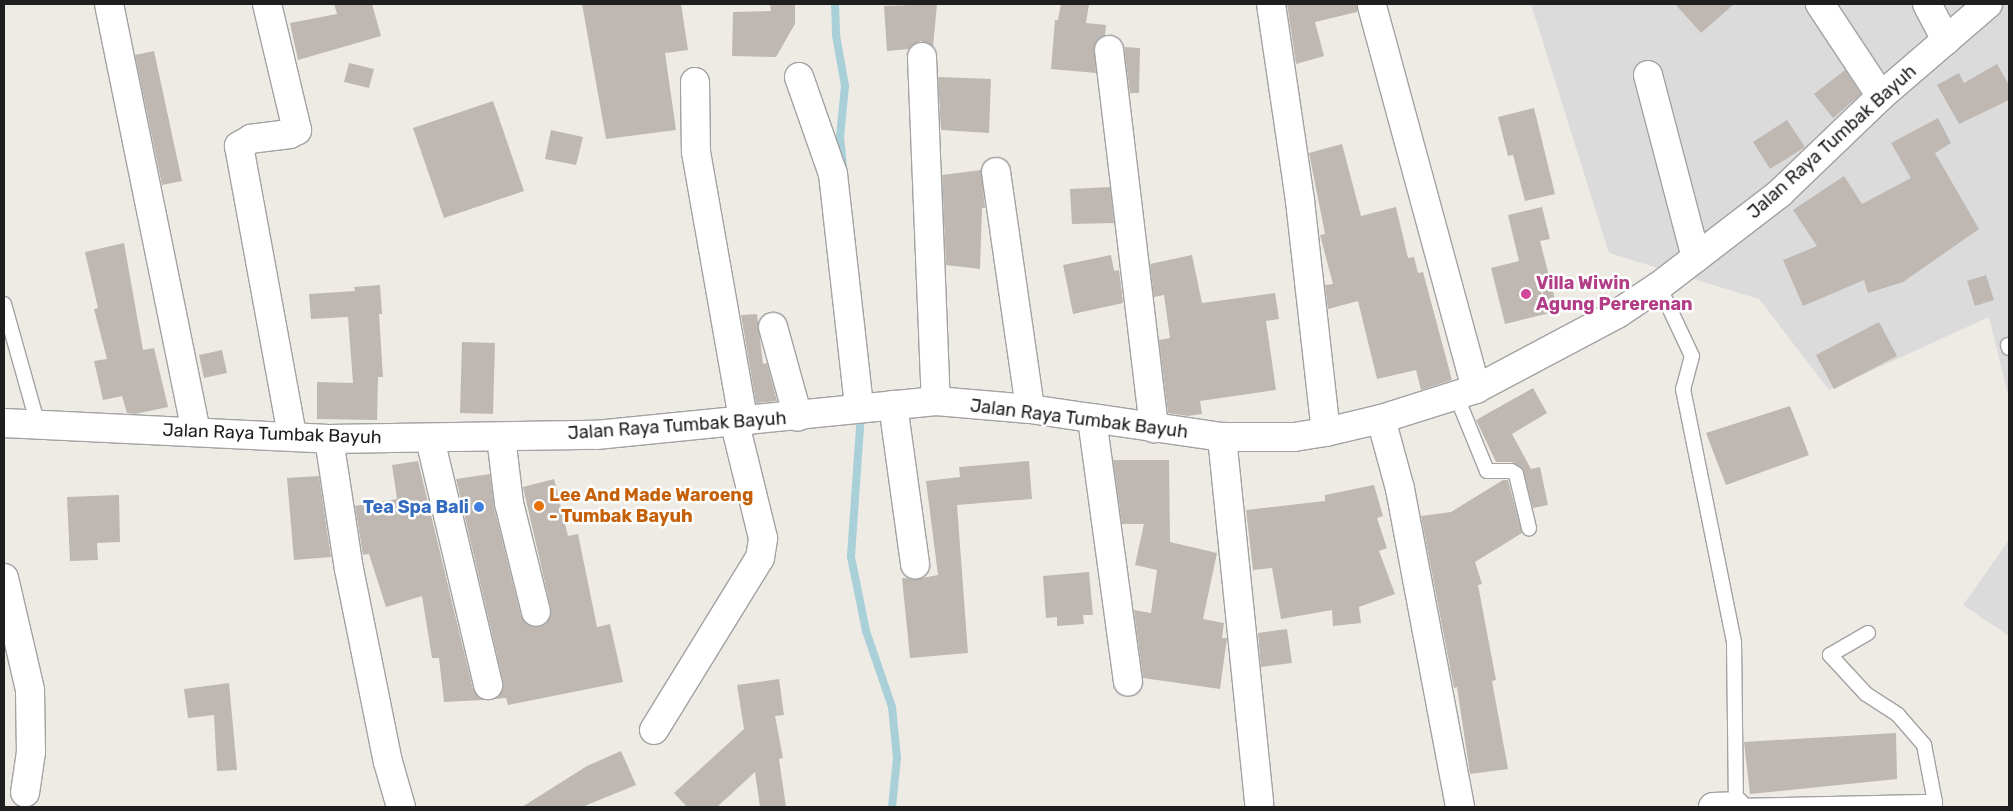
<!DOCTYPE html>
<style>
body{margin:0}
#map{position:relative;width:2013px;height:811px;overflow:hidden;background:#eeebe5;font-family:Rubik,sans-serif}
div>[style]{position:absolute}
.residential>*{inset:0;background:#dcdbdb}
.stream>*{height:8px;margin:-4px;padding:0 4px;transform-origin:4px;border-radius:4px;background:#a9cfd8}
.building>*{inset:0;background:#beb7b2}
.roads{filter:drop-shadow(1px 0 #a2a2a2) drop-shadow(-1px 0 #a2a2a2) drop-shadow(0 1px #a2a2a2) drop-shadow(0 -1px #a2a2a2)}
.service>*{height:14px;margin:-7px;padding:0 7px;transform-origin:7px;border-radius:7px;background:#fff}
.minor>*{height:28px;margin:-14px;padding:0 14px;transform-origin:14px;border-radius:14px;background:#fff}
.tertiary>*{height:28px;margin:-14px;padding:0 14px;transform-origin:14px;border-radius:14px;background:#fff}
.dots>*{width:14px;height:14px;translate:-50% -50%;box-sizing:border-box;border:2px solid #fff;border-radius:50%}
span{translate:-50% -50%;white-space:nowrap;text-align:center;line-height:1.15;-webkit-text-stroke:5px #fff;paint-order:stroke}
.street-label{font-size:18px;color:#1e1e1e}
.hotel-label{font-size:18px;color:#b23c85;font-weight:700}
.left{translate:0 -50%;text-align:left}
.food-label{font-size:18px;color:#c56008;font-weight:700}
.shop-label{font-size:18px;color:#366cbe;font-weight:700}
.right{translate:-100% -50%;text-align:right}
.frame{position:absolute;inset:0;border:5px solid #1e1e1e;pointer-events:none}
</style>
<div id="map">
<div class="residential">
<div style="clip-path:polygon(1531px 4px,2009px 4px,2009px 399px,1989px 317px,1829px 390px,1759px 299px,1609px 253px)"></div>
<div style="clip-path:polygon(2009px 540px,2009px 636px,1963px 605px)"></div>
</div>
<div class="stream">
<div style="left:835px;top:4px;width:31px;rotate:88deg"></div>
<div style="left:836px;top:35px;width:52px;rotate:80deg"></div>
<div style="left:845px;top:86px;width:51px;rotate:95.6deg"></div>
<div style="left:840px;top:137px;width:31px;rotate:84deg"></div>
<div style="left:861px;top:413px;width:144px;rotate:94deg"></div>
<div style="left:851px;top:557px;width:76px;rotate:78.5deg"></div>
<div style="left:866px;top:631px;width:80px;rotate:71.1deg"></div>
<div style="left:892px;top:707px;width:51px;rotate:84.4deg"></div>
<div style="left:897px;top:758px;width:49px;rotate:95.8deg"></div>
</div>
<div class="building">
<div style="clip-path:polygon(334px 4px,372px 4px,381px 36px,298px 60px,290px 23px,337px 14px)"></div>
<div style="clip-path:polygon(582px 4px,681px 4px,688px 50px,665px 53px,676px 130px,606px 139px)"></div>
<div style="clip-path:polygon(770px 4px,795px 4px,795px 24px,776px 57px,732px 56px,733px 12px,771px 11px)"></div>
<div style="clip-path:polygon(937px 4px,933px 47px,921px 41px,909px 49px,887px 51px,884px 6px)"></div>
<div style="clip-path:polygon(1061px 4px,1089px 4px,1086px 23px,1106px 25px,1105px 35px,1095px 44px,1096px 73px,1051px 69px,1055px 20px,1058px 20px)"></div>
<div style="clip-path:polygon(1287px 4px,1357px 4px,1357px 12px,1315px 22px,1324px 56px,1296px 64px)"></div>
<div style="clip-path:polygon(1675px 4px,1734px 4px,1701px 33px)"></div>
<div style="clip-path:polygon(1124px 47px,1140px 48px,1139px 93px,1130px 93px)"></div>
<div style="clip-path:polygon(154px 51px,182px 181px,162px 185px,135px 55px)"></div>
<div style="clip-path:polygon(349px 63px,374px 69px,369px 88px,344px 82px)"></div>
<div style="clip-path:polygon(1997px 64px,2009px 85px,2009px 100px,1959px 124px,1937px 85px,1959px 73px,1964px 83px)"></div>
<div style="clip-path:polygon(1845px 70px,1861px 94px,1833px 118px,1814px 94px)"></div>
<div style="clip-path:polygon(938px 77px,991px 79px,989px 133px,941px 130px)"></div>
<div style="clip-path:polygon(493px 101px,524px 191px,444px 218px,413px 128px)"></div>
<div style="clip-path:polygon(1534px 108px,1555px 194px,1525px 201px,1513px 155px,1508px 156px,1498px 117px)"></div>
<div style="clip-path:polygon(1938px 118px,1951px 143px,1935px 153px,1979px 229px,1903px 282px,1868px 293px,1864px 280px,1803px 306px,1783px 260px,1817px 246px,1793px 210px,1844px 176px,1862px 204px,1911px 178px,1891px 143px)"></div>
<div style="clip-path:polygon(1787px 120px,1805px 147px,1770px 169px,1753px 142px)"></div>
<div style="clip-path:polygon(551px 130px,583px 137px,576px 165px,545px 159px)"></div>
<div style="clip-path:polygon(1342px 144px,1361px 216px,1396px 207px,1408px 258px,1414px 257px,1418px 273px,1423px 272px,1452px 380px,1421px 390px,1416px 370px,1377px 379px,1358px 301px,1328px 309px,1325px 285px,1333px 284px,1320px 235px,1325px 234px,1309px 153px)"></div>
<div style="clip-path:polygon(981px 170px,985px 208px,982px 208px,980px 269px,946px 265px,942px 175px)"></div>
<div style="clip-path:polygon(1110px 187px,1114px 223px,1072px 224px,1070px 189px)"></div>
<div style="clip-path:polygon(1542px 207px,1550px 239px,1540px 241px,1558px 311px,1505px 324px,1491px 268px,1519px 261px,1508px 215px)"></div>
<div style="clip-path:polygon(124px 243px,143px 350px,154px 348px,168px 407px,135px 414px,127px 413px,122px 396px,103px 400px,94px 361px,107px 359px,94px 309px,98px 308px,85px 252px)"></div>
<div style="clip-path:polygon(1111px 255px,1114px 271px,1119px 270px,1123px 303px,1073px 314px,1063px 265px)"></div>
<div style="clip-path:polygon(1192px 255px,1202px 303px,1275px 293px,1279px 319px,1266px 321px,1276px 390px,1200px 401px,1202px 414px,1188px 416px,1168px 413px,1159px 340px,1170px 338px,1164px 295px,1154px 297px,1150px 264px)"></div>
<div style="clip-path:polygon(1986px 275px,1994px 300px,1975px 306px,1967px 281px)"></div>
<div style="clip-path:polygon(380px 285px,382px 314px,379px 314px,383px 377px,378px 377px,377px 420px,317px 419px,317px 382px,353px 383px,348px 317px,311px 319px,309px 294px,355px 291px,354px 287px)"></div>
<div style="clip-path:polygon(757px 314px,763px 364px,767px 363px,777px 401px,756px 403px,741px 315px)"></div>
<div style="clip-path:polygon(1879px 322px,1897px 356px,1834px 389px,1816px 355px)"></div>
<div style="clip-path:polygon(462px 342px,495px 343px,493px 414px,460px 413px)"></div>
<div style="clip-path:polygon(222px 350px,227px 373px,204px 378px,199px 355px)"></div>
<div style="clip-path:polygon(1533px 388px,1547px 413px,1512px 434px,1531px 469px,1540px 467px,1548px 505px,1533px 508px,1523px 469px,1512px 462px,1496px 462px,1476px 420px)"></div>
<div style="clip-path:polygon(1790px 406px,1809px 455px,1726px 485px,1706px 433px)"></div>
<div style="clip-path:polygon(1113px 460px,1169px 460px,1170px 542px,1217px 553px,1203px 619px,1224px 623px,1222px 638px,1227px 638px,1220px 689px,1143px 678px,1134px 610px,1151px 613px,1157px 570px,1135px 565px,1144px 524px,1122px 524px)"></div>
<div style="clip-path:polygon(418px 461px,473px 689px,484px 700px,444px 702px,439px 658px,432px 658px,422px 596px,386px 607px,369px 554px,363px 555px,355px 506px,397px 499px,392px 465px)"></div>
<div style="clip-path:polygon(1029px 461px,1032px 499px,957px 505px,968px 653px,910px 658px,902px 578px,917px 579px,938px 575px,926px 481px,960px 477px,959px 467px)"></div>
<div style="clip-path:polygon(490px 474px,494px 507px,521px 616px,532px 627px,546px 624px,551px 609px,523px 487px,554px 479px,568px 536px,578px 534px,597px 627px,610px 624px,623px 682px,508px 705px,506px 698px,494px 699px,503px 690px,503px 681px,456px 479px)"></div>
<div style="clip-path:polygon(319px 476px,331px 557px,294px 560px,287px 478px)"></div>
<div style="clip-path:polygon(1503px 480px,1508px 480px,1522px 533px,1475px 562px,1482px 584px,1478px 585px,1496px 680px,1492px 681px,1508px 769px,1470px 774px,1457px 687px,1454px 688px,1421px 516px,1451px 512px)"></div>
<div style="clip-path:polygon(1374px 485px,1383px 516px,1377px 518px,1387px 548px,1379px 551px,1395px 594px,1359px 607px,1361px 623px,1333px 626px,1332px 610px,1281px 619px,1272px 568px,1253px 570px,1246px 510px,1325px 501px,1325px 495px)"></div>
<div style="clip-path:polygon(119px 495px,120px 542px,97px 543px,98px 560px,70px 561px,67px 497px)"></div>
<div style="clip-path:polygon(1089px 572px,1093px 615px,1083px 615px,1084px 624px,1057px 626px,1057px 617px,1046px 618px,1043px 576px)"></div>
<div style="clip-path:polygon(1287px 629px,1292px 663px,1261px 667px,1258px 633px)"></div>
<div style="clip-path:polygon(779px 679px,784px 715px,775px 716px,783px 758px,779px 759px,786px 807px,760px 807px,755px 772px,717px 807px,687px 807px,674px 793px,744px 729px,737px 685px)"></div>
<div style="clip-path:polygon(229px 683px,237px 770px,217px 771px,214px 715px,188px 718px,184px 689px)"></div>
<div style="clip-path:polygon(1896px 733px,1897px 779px,1750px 794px,1744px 742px)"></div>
<div style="clip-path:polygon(621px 751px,636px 785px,582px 807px,522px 807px,587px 766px)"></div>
</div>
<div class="roads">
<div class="service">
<div style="left:1659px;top:286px;width:77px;rotate:64.8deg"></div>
<div style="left:1692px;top:356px;width:34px;rotate:105deg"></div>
<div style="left:1683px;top:389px;width:258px;rotate:78.6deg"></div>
<div style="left:1734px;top:642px;width:164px;rotate:89.3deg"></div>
<div style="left:1736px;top:806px;width:199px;rotate:-1.2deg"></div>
<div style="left:1935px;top:802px;width:5px;rotate:90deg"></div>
<div style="left:4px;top:304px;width:126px;rotate:74.3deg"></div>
<div style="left:2008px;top:345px;width:3px;rotate:72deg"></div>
<div style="left:1456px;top:395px;width:82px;rotate:67.8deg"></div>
<div style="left:1487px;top:471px;width:24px"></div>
<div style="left:1511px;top:471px;width:6px;rotate:31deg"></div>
<div style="left:1516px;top:474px;width:56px;rotate:76.5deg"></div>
<div style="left:1868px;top:633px;width:44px;rotate:149.9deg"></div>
<div style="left:1830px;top:655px;width:53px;rotate:47.3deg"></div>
<div style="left:1866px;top:694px;width:38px;rotate:33deg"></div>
<div style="left:1898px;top:715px;width:40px;rotate:49deg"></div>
<div style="left:1924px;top:745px;width:58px;rotate:79.1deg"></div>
</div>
<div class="minor">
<div style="left:109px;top:4px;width:435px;rotate:78.5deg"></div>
<div style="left:267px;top:4px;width:130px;rotate:76.6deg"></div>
<div style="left:297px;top:130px;width:8px;rotate:150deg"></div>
<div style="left:290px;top:134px;width:39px;rotate:173deg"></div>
<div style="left:251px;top:139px;width:14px;rotate:150deg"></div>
<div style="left:239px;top:146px;width:294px;rotate:79.6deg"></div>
<div style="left:1271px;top:4px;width:199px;rotate:81.6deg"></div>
<div style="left:1300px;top:201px;width:232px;rotate:83.6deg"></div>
<div style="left:1820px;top:4px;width:110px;rotate:56.5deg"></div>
<div style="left:1927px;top:4px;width:41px;rotate:62.2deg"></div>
<div style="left:1372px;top:6px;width:397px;rotate:74.8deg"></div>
<div style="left:1109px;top:50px;width:381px;rotate:83.2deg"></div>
<div style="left:922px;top:57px;width:344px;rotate:87.7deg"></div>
<div style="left:1648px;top:75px;width:189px;rotate:75.3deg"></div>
<div style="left:799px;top:77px;width:103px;rotate:70.7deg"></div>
<div style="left:833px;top:174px;width:234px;rotate:83.6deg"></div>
<div style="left:695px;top:82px;width:70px;rotate:89.2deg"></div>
<div style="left:696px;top:152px;width:275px;rotate:80deg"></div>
<div style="left:996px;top:172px;width:239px;rotate:81.8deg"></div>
<div style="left:773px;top:327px;width:93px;rotate:74.5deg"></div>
<div style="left:893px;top:405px;width:161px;rotate:82.1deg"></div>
<div style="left:1092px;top:419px;width:265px;rotate:82.2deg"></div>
<div style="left:1381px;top:419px;width:73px;rotate:74.8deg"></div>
<div style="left:1400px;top:489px;width:324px;rotate:79.3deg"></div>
<div style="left:501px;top:437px;width:66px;rotate:83.1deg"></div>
<div style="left:509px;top:503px;width:112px;rotate:76.1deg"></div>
<div style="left:1222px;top:437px;width:368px;rotate:84.2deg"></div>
<div style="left:329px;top:439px;width:132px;rotate:81.3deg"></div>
<div style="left:349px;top:569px;width:197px;rotate:78.6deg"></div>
<div style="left:388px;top:762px;width:47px;rotate:73.9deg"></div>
<div style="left:430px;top:439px;width:253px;rotate:76.7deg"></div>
<div style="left:4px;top:578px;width:115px;rotate:76.9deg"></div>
<div style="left:30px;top:690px;width:62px;rotate:89.1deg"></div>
<div style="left:31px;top:752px;width:41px;rotate:98.3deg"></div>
<div style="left:654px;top:730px;width:202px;rotate:-58.4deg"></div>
<div style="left:760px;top:558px;width:20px;rotate:-81deg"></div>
<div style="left:763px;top:538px;width:117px;rotate:-103.8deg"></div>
<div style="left:1713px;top:807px;width:23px;rotate:-2deg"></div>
</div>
<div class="tertiary">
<div style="left:4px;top:423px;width:325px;rotate:2.8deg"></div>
<div style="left:329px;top:439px;width:267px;rotate:-0.9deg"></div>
<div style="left:596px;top:435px;width:342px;rotate:-5.7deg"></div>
<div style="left:936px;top:401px;width:94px;rotate:4.9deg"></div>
<div style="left:1030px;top:409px;width:194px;rotate:8.3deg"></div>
<div style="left:1222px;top:437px;width:72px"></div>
<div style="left:1294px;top:437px;width:32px;rotate:-9deg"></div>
<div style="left:1326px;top:432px;width:57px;rotate:-13.3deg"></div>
<div style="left:1381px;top:419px;width:100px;rotate:-17.5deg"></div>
<div style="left:1476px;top:389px;width:160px;rotate:-28deg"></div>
<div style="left:1617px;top:314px;width:50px;rotate:-33.7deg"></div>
<div style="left:1659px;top:286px;width:153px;rotate:-37.5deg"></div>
<div style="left:1780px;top:193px;width:140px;rotate:-43.8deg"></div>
<div style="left:1881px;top:96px;width:141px;rotate:-40.7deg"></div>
</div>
</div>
<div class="dots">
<div style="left:1526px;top:294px;background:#d1479c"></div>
<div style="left:539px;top:506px;background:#e8710a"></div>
<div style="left:479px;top:507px;background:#3f7fe0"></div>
</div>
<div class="street-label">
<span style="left:1832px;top:142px;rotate:-42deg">Jalan Raya Tumbak Bayuh</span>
<span style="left:1079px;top:419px;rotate:7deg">Jalan Raya Tumbak Bayuh</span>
<span style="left:677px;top:426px;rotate:-4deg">Jalan Raya Tumbak Bayuh</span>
<span style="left:272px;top:434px;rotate:2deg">Jalan Raya Tumbak Bayuh</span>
</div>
<div class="hotel-label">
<span class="left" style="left:1536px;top:294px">Villa Wiwin<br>Agung Pererenan</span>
</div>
<div class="food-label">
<span class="left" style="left:549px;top:506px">Lee And Made Waroeng<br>- Tumbak Bayuh</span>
</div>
<div class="shop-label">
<span class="right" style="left:469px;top:507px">Tea Spa Bali</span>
</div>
<div class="frame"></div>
</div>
